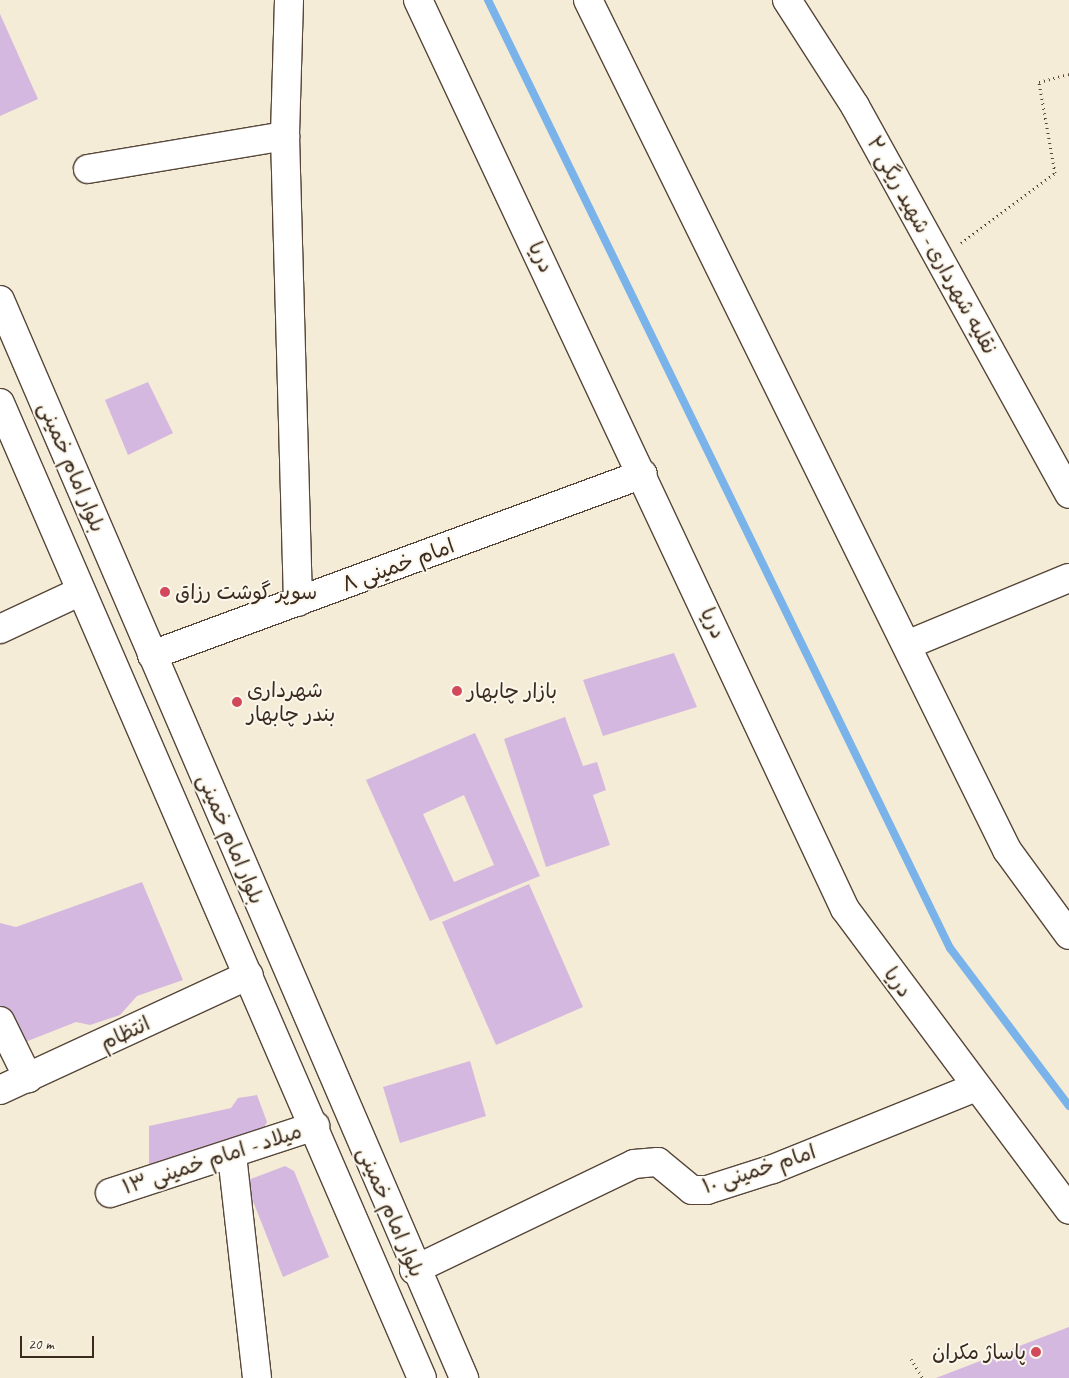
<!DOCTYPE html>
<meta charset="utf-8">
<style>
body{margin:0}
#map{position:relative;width:1069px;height:1378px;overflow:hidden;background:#f4ecd6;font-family:Caveat,"Playpen Sans Arabic",sans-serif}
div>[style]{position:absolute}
.stream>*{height:8px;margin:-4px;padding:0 4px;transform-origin:4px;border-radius:4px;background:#7ab3ea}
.building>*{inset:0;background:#d5b8df}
.path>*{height:3px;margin-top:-1.5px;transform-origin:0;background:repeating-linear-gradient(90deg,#57473a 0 1px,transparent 0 5px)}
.roads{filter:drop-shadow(1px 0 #57473a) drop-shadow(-1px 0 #57473a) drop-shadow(0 1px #57473a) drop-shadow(0 -1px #57473a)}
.minor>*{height:28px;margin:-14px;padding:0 14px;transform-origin:14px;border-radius:14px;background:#fff}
.major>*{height:28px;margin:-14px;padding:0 14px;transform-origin:14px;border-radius:14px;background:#fff}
.dots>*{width:14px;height:14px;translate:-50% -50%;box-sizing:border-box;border:2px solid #fbf7ec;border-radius:50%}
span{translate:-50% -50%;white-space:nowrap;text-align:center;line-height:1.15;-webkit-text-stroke:4px #fbf7ec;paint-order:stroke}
.street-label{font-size:21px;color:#3b2a1e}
.poi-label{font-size:21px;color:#3b2a1e}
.left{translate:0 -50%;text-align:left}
.right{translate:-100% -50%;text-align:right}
.scale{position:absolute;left:20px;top:1336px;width:74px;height:22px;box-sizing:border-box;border:2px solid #3b2a1e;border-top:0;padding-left:6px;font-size:15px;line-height:18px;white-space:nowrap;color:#3b2a1e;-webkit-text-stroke:4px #fbf7ec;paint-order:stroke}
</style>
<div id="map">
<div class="stream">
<div style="left:488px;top:0;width:1055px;rotate:64.02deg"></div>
<div style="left:950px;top:948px;width:198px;rotate:53deg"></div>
</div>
<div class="building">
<div style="clip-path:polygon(0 14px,38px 99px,0 116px)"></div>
<div style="clip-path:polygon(148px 382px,173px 433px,128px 455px,105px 400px)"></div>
<div style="clip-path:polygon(674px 653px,697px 707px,603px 736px,583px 680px)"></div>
<div style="clip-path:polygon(565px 717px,583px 766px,597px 762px,606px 790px,593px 795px,610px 845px,546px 867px,504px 739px)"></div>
<div style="clip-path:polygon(evenodd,475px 733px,540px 876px,430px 921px,366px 780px,475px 733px,464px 795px,494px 865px,454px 882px,423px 814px,464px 795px)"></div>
<div style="clip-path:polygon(142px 882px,183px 980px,137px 996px,120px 1015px,90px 1025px,76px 1022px,10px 1048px,0 1020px,0 923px,16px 927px)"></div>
<div style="clip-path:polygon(529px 884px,583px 1007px,496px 1045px,442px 922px)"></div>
<div style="clip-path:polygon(470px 1061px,486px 1116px,400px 1143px,383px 1087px)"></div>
<div style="clip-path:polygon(257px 1095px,267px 1122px,257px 1141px,149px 1167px,149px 1126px,231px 1108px,238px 1098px)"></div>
<div style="clip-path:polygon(285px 1166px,294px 1171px,329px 1257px,283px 1277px,245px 1181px)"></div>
<div style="clip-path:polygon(1069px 1327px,1069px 1378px,936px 1378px)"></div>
</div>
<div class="path">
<div style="left:961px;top:243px;width:117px;rotate:-36.7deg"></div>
<div style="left:1055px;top:173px;width:92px;rotate:-100deg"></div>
<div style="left:1039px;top:82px;width:31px;rotate:-15deg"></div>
<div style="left:911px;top:1359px;width:22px;rotate:58deg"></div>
</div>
<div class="roads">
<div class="minor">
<div style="left:289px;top:0;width:136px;rotate:91.7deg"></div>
<div style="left:285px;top:136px;width:466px;rotate:88.4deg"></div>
<div style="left:418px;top:0;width:1004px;rotate:64.84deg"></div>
<div style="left:845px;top:909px;width:375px;rotate:53.3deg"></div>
<div style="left:588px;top:0;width:948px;rotate:63.76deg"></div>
<div style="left:1007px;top:850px;width:105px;rotate:53.9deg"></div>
<div style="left:787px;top:0;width:126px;rotate:57.3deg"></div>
<div style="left:855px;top:106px;width:443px;rotate:61.1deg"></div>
<div style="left:88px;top:169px;width:200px;rotate:-9.5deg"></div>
<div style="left:0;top:629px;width:89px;rotate:-25.1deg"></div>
<div style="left:907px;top:645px;width:175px;rotate:-22.5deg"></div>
<div style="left:152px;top:655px;width:523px;rotate:-20.24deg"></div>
<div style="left:0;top:1021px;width:64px;rotate:63.8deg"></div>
<div style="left:0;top:1090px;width:274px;rotate:-24.8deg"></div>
<div style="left:232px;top:1155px;width:224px;rotate:83.6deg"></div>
<div style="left:110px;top:1193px;width:216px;rotate:-18.1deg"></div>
<div style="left:414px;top:1270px;width:244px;rotate:-25.7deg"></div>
<div style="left:634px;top:1164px;width:24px;rotate:-5deg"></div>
<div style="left:658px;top:1162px;width:44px;rotate:39.5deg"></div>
<div style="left:692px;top:1190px;width:15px"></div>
<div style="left:707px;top:1190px;width:69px;rotate:-17.7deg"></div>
<div style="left:773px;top:1169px;width:219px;rotate:-22deg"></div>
</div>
<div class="major">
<div style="left:0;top:300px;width:1174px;rotate:66.71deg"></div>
<div style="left:0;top:403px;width:1062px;rotate:66.6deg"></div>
</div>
</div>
<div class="dots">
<div style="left:165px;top:592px;background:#d1495b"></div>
<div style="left:457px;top:691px;background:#d1495b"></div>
<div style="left:237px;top:702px;background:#d1495b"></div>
<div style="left:1036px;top:1352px;background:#d1495b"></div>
</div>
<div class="street-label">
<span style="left:932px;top:245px;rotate:61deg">نقلیه شهرداری - شهید ریگی ۲</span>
<span style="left:541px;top:257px;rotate:64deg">دریا</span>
<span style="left:72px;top:467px;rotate:67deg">بلوار امام خمینی</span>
<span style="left:398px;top:565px;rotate:-20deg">امام خمینی ۸</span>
<span style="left:713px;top:623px;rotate:65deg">دریا</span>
<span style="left:231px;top:839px;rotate:67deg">بلوار امام خمینی</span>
<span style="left:898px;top:982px;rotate:54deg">دریا</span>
<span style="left:125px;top:1033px;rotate:-25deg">انتظام</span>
<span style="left:212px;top:1159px;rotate:-18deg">میلاد - امام خمینی ۱۳</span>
<span style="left:759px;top:1169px;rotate:-18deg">امام خمینی ۱۰</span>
<span style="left:391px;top:1212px;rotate:67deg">بلوار امام خمینی</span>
</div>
<div class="poi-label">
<span class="left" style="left:175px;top:592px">سوپر گوشت رزاق</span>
<span class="left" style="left:247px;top:702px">شهرداری<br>بندر چابهار</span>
<span class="left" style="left:467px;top:691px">بازار چابهار</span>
<span class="right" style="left:1026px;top:1352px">پاساژ مکران</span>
</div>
<div class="scale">20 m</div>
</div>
